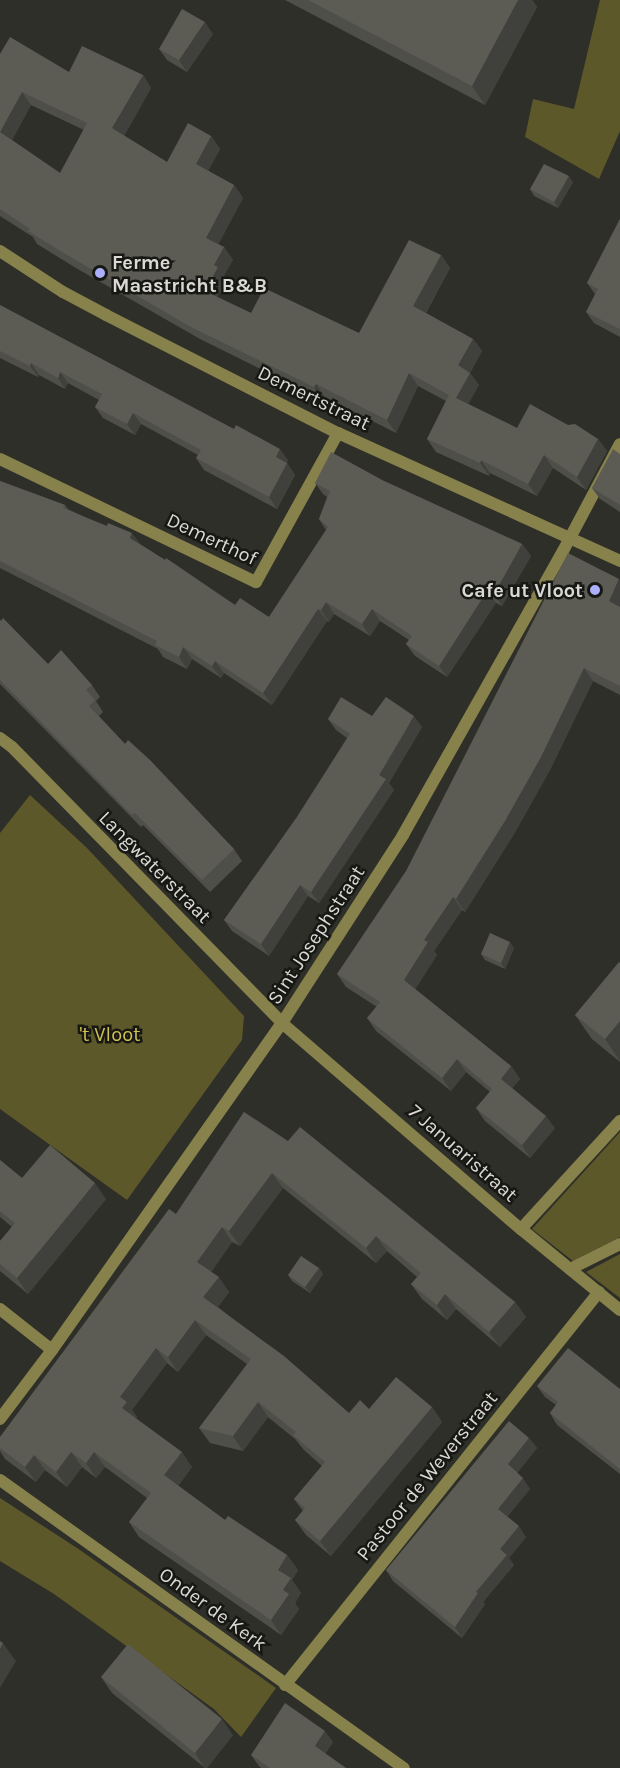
<!DOCTYPE html>
<style>
body{margin:0}
#map{position:relative;width:620px;height:1768px;overflow:hidden;background:#2f2f29;font-family:Karla,sans-serif}
div>[style]{position:absolute}
.green>*{inset:0;background:#5d5829}
.minor>*{height:12px;margin:-6px;padding:0 6px;transform-origin:6px;border-radius:6px;background:#87814b}
.wall>*{inset:0;background:#4f4f49}
.shaded-wall>*{inset:0;background:#40403c}
.building>*{inset:0;background:#5c5c55}
.dots>*{width:16px;height:16px;translate:-50% -50%;box-sizing:border-box;border:3px solid #171714;border-radius:50%}
span{translate:-50% -50%;white-space:nowrap;text-align:center;line-height:1.15;-webkit-text-stroke:5px #171714;paint-order:stroke}
.poi-label{font-size:20px;color:#dad9d6;font-weight:700}
.left{translate:0 -50%;text-align:left}
.right{translate:-100% -50%;text-align:right}
.street-label{font-size:20px;color:#dad9d6}
.park-label{font-size:20px;color:#cfc151}
</style>
<div id="map">
<div class="green">
<div style="clip-path:polygon(600px 0,620px 0,620px 131px,599px 179px,525px 137px,533px 99px,574px 109px)"></div>
<div style="clip-path:polygon(30px 795px,87px 848px,244px 1016px,242px 1040px,127px 1200px,0 1109px,0 833px)"></div>
<div style="clip-path:polygon(620px 1132px,620px 1237px,573px 1261px,532px 1229px)"></div>
<div style="clip-path:polygon(620px 1254px,620px 1298px,586px 1272px)"></div>
<div style="clip-path:polygon(0 1498px,77px 1548px,276px 1688px,241px 1737px,214px 1709px,54px 1594px,0 1561px)"></div>
</div>
<div class="minor">
<div style="left:0;top:251px;width:75px;rotate:33.1deg"></div>
<div style="left:63px;top:292px;width:49px;rotate:28.1deg"></div>
<div style="left:106px;top:315px;width:260px;rotate:27deg"></div>
<div style="left:338px;top:433px;width:310px;rotate:24.4deg"></div>
<div style="left:0;top:459px;width:284px;rotate:25.7deg"></div>
<div style="left:256px;top:582px;width:170px;rotate:-61.2deg"></div>
<div style="left:0;top:738px;width:15px;rotate:37deg"></div>
<div style="left:12px;top:747px;width:386px;rotate:45.6deg"></div>
<div style="left:282px;top:1023px;width:316px;rotate:40.8deg"></div>
<div style="left:521px;top:1229px;width:128px;rotate:39.3deg"></div>
<div style="left:521px;top:1229px;width:147px;rotate:-47.5deg"></div>
<div style="left:570px;top:1269px;width:56px;rotate:-26.6deg"></div>
<div style="left:0;top:1309px;width:66px;rotate:38.3deg"></div>
<div style="left:0;top:1419px;width:86px;rotate:-53deg"></div>
<div style="left:52px;top:1350px;width:400px;rotate:-54.9deg"></div>
<div style="left:282px;top:1023px;width:224px;rotate:-57.2deg"></div>
<div style="left:403px;top:835px;width:326px;rotate:-60.6deg"></div>
<div style="left:563px;top:551px;width:121px;rotate:-62deg"></div>
<div style="left:0;top:1480px;width:496px;rotate:35.5deg"></div>
<div style="left:285px;top:1685px;width:503px;rotate:-51.38deg"></div>
</div>
<div class="wall">
<div style="clip-path:polygon(285px 0,532px 0,537px 7px,485px 105px)"></div>
<div style="clip-path:polygon(213px 34px,187px 72px,167px 60px,159px 49px)"></div>
<div style="clip-path:polygon(evenodd,0 54px,69px 72px,143px 75px,151px 88px,124px 136px,167px 162px,211px 136px,220px 149px,208px 171px,234px 185px,243px 198px,218px 244px,224px 247px,233px 260px,224px 275px,227px 280px,217px 297px,251px 313px,359px 333px,441px 255px,450px 268px,426px 313px,473px 339px,482px 351px,470px 373px,479px 385px,468px 404px,517px 428px,568px 425px,598px 439px,607px 451px,586px 490px,553px 468px,537px 496px,490px 473px,489px 476px,436px 452px,427px 439px,446px 401px,418px 386px,396px 433px,325px 397px,323px 400px,200px 339px,76px 268px,37px 244px,33px 237px,0 216px,0 54px,31px 105px,84px 130px,60px 173px,12px 140px,31px 105px)"></div>
<div style="clip-path:polygon(573px 182px,558px 208px,534px 196px,530px 189px)"></div>
<div style="clip-path:polygon(620px 219px,620px 337px,594px 323px,586px 312px,595px 294px,587px 283px)"></div>
<div style="clip-path:polygon(0 305px,288px 460px,287px 463px,295px 475px,277px 509px,204px 470px,196px 458px,198px 455px,141px 424px,135px 435px,103px 418px,95px 407px,99px 400px,68px 383px,65px 389px,39px 375px,38px 377px,0 358px)"></div>
<div style="clip-path:polygon(620px 454px,620px 512px,600px 499px,592px 488px)"></div>
<div style="clip-path:polygon(0 481px,65px 505px,68px 509px,140px 544px,235px 605px,269px 617px,326px 530px,319px 519px,327px 497px,323px 494px,315px 483px,384px 481px,522px 544px,531px 556px,502px 606px,496px 603px,447px 677px,415px 656px,406px 644px,409px 640px,380px 621px,370px 636px,334px 614px,329px 622px,327px 621px,272px 705px,224px 673px,221px 678px,192px 659px,187px 669px,163px 657px,158px 649px,0 568px)"></div>
<div style="clip-path:polygon(620px 580px,620px 695px,593px 681px,550px 770px,514px 834px,465px 912px,462px 910px,434px 951px,437px 955px,415px 989px,511px 1066px,520px 1079px,512px 1088px,555px 1128px,530px 1158px,485px 1121px,476px 1108px,490px 1092px,466px 1072px,451px 1091px,376px 1031px,367px 1018px,377px 1007px,346px 987px,337px 974px)"></div>
<div style="clip-path:polygon(0 620px,48px 664px,92px 685px,100px 697px,96px 701px,103px 712px,99px 716px,125px 744px,234px 849px,242px 861px,210px 892px,143px 825px,141px 827px,0 684px)"></div>
<div style="clip-path:polygon(372px 716px,422px 727px,389px 783px,394px 790px,319px 903px,308px 896px,269px 956px,232px 931px,224px 920px,297px 817px,347px 738px,336px 730px,328px 719px)"></div>
<div style="clip-path:polygon(514px 948px,505px 969px,485px 960px,481px 954px)"></div>
<div style="clip-path:polygon(620px 963px,620px 1062px,592px 1039px,575px 1015px)"></div>
<div style="clip-path:polygon(244px 1112px,515px 1302px,526px 1317px,500px 1347px,456px 1309px,447px 1320px,422px 1299px,411px 1284px,417px 1277px,387px 1251px,376px 1263px,283px 1188px,240px 1246px,232px 1242px,211px 1272px,229px 1292px,218px 1307px,349px 1413px,369px 1409px,432px 1407px,442px 1422px,331px 1556px,306px 1535px,295px 1520px,303px 1511px,294px 1499px,322px 1466px,304px 1450px,295px 1439px,268px 1417px,243px 1451px,210px 1443px,199px 1428px,247px 1364px,206px 1335px,178px 1372px,167px 1363px,132px 1410px,137px 1417px,136px 1419px,192px 1467px,178px 1486px,225px 1520px,287px 1555px,298px 1570px,292px 1580px,301px 1593px,295px 1603px,299px 1609px,281px 1635px,139px 1537px,129px 1522px,147px 1498px,105px 1467px,96px 1478px,82px 1467px,67px 1487px,45px 1470px,36px 1482px,5px 1459px,0 1451px,0 1437px,176px 1214px)"></div>
<div style="clip-path:polygon(0 1160px,22px 1178px,106px 1199px,28px 1294px,0 1271px,0 1241px,12px 1227px,0 1217px)"></div>
<div style="clip-path:polygon(319px 1268px,323px 1274px,310px 1293px,292px 1281px,288px 1275px)"></div>
<div style="clip-path:polygon(537px 1386px,620px 1389px,620px 1474px,557px 1425px,550px 1413px,556px 1405px,545px 1397px)"></div>
<div style="clip-path:polygon(529px 1438px,537px 1448px,517px 1473px,530px 1489px,507px 1517px,526px 1537px,509px 1558px,514px 1565px,483px 1602px,485px 1604px,462px 1638px,393px 1581px,386px 1570px)"></div>
<div style="clip-path:polygon(101px 1677px,233px 1735px,207px 1768px,205px 1768px,112px 1693px)"></div>
<div style="clip-path:polygon(333px 1742px,325px 1754px,346px 1768px,261px 1768px,259px 1766px,251px 1755px)"></div>
</div>
<div class="shaded-wall">
<div style="clip-path:polygon(518px 0,532px 0,537px 7px,485px 105px,472px 86px)"></div>
<div style="clip-path:polygon(205px 22px,213px 34px,187px 72px,179px 60px)"></div>
<div style="clip-path:polygon(143px 75px,151px 88px,121px 141px,112px 128px)"></div>
<div style="clip-path:polygon(22px 92px,31px 105px,9px 145px,0 132px)"></div>
<div style="clip-path:polygon(211px 136px,220px 149px,205px 177px,196px 164px)"></div>
<div style="clip-path:polygon(569px 176px,573px 182px,558px 208px,554px 202px)"></div>
<div style="clip-path:polygon(234px 185px,243px 198px,215px 251px,206px 238px)"></div>
<div style="clip-path:polygon(224px 247px,233px 260px,224px 275px,227px 280px,213px 304px,205px 291px,214px 265px)"></div>
<div style="clip-path:polygon(441px 255px,450px 268px,422px 319px,413px 306px)"></div>
<div style="clip-path:polygon(473px 339px,482px 351px,467px 378px,458px 365px)"></div>
<div style="clip-path:polygon(31px 363px,39px 375px,38px 377px,30px 366px)"></div>
<div style="clip-path:polygon(60px 372px,68px 383px,65px 389px,58px 378px)"></div>
<div style="clip-path:polygon(409px 373px,418px 386px,396px 433px,387px 420px)"></div>
<div style="clip-path:polygon(470px 373px,479px 385px,465px 410px,456px 398px)"></div>
<div style="clip-path:polygon(316px 384px,325px 397px,323px 400px,314px 387px)"></div>
<div style="clip-path:polygon(133px 413px,141px 424px,135px 435px,127px 424px)"></div>
<div style="clip-path:polygon(598px 439px,607px 451px,586px 490px,577px 477px)"></div>
<div style="clip-path:polygon(280px 449px,288px 460px,284px 468px,276px 457px)"></div>
<div style="clip-path:polygon(544px 455px,553px 468px,537px 496px,528px 484px)"></div>
<div style="clip-path:polygon(481px 460px,490px 473px,489px 476px,480px 463px)"></div>
<div style="clip-path:polygon(287px 463px,295px 475px,277px 509px,269px 497px)"></div>
<div style="clip-path:polygon(132px 533px,141px 545px,130px 538px)"></div>
<div style="clip-path:polygon(522px 544px,531px 556px,502px 606px,494px 594px)"></div>
<div style="clip-path:polygon(619px 579px,620px 580px,620px 609px,609px 601px)"></div>
<div style="clip-path:polygon(487px 591px,496px 603px,447px 677px,439px 666px)"></div>
<div style="clip-path:polygon(326px 602px,334px 614px,329px 622px,321px 610px)"></div>
<div style="clip-path:polygon(318px 609px,327px 621px,272px 705px,263px 693px)"></div>
<div style="clip-path:polygon(372px 609px,380px 621px,370px 636px,362px 624px)"></div>
<div style="clip-path:polygon(183px 647px,192px 659px,187px 669px,179px 657px)"></div>
<div style="clip-path:polygon(215px 661px,224px 673px,221px 678px,212px 666px)"></div>
<div style="clip-path:polygon(584px 668px,593px 681px,550px 770px,514px 834px,465px 912px,456px 899px)"></div>
<div style="clip-path:polygon(414px 716px,422px 727px,389px 783px,394px 790px,319px 903px,311px 892px)"></div>
<div style="clip-path:polygon(300px 885px,308px 896px,269px 956px,261px 944px)"></div>
<div style="clip-path:polygon(453px 897px,462px 910px,434px 951px,437px 955px,413px 993px,404px 980px,424px 940px)"></div>
<div style="clip-path:polygon(510px 942px,514px 948px,505px 969px,501px 963px)"></div>
<div style="clip-path:polygon(620px 1021px,620px 1061px,605px 1039px)"></div>
<div style="clip-path:polygon(457px 1059px,466px 1072px,451px 1091px,442px 1078px)"></div>
<div style="clip-path:polygon(511px 1066px,520px 1079px,510px 1091px,501px 1079px)"></div>
<div style="clip-path:polygon(546px 1116px,555px 1128px,530px 1158px,522px 1145px)"></div>
<div style="clip-path:polygon(272px 1173px,283px 1188px,240px 1246px,229px 1231px)"></div>
<div style="clip-path:polygon(95px 1183px,106px 1199px,28px 1294px,17px 1278px)"></div>
<div style="clip-path:polygon(222px 1227px,232px 1242px,208px 1277px,197px 1262px)"></div>
<div style="clip-path:polygon(376px 1236px,387px 1251px,376px 1263px,366px 1248px)"></div>
<div style="clip-path:polygon(319px 1268px,323px 1274px,310px 1293px,305px 1287px)"></div>
<div style="clip-path:polygon(219px 1277px,229px 1292px,214px 1312px,203px 1297px)"></div>
<div style="clip-path:polygon(445px 1294px,456px 1309px,447px 1320px,437px 1305px)"></div>
<div style="clip-path:polygon(515px 1302px,526px 1317px,500px 1347px,489px 1332px)"></div>
<div style="clip-path:polygon(195px 1320px,206px 1335px,178px 1372px,168px 1357px)"></div>
<div style="clip-path:polygon(156px 1348px,167px 1363px,132px 1410px,137px 1417px,133px 1423px,122px 1408px,120px 1397px)"></div>
<div style="clip-path:polygon(258px 1402px,268px 1417px,243px 1451px,233px 1436px)"></div>
<div style="clip-path:polygon(432px 1407px,442px 1422px,331px 1556px,320px 1541px)"></div>
<div style="clip-path:polygon(529px 1438px,537px 1448px,515px 1475px,508px 1464px)"></div>
<div style="clip-path:polygon(71px 1452px,82px 1467px,67px 1487px,56px 1472px)"></div>
<div style="clip-path:polygon(94px 1452px,105px 1467px,96px 1478px,86px 1463px)"></div>
<div style="clip-path:polygon(182px 1452px,192px 1467px,174px 1491px,164px 1475px)"></div>
<div style="clip-path:polygon(34px 1455px,45px 1470px,36px 1482px,25px 1467px)"></div>
<div style="clip-path:polygon(523px 1478px,530px 1489px,505px 1519px,498px 1509px)"></div>
<div style="clip-path:polygon(519px 1526px,526px 1537px,509px 1558px,514px 1565px,483px 1602px,485px 1604px,462px 1638px,455px 1627px,500px 1549px)"></div>
<div style="clip-path:polygon(287px 1555px,298px 1570px,292px 1580px,301px 1593px,295px 1603px,299px 1609px,281px 1635px,271px 1620px,283px 1590px,278px 1570px)"></div>
<div style="clip-path:polygon(3px 1643px,16px 1661px,0 1688px,0 1649px)"></div>
<div style="clip-path:polygon(222px 1719px,233px 1735px,207px 1768px,205px 1768px,195px 1753px)"></div>
<div style="clip-path:polygon(325px 1731px,333px 1742px,322px 1758px,315px 1746px)"></div>
</div>
<div class="building">
<div style="clip-path:polygon(308px 0,518px 0,472px 86px)"></div>
<div style="clip-path:polygon(182px 9px,205px 22px,179px 60px,159px 49px)"></div>
<div style="clip-path:polygon(evenodd,10px 37px,69px 72px,82px 46px,143px 75px,112px 128px,167px 162px,188px 123px,211px 136px,196px 164px,234px 185px,206px 238px,224px 247px,214px 265px,218px 267px,205px 291px,251px 313px,264px 288px,359px 333px,409px 240px,441px 255px,413px 306px,473px 339px,458px 365px,470px 373px,456px 398px,517px 428px,530px 404px,568px 425px,575px 424px,598px 439px,577px 477px,544px 455px,528px 484px,481px 460px,480px 463px,427px 439px,449px 395px,409px 373px,387px 420px,316px 384px,314px 387px,191px 327px,67px 255px,28px 231px,30px 229px,0 209px,0 54px,10px 37px,22px 92px,87px 123px,60px 173px,0 132px,22px 92px)"></div>
<div style="clip-path:polygon(544px 164px,569px 176px,554px 202px,530px 189px)"></div>
<div style="clip-path:polygon(620px 219px,620px 329px,586px 312px,598px 289px,587px 283px)"></div>
<div style="clip-path:polygon(0 305px,234px 429px,236px 425px,280px 449px,276px 457px,287px 463px,269px 497px,196px 458px,201px 450px,133px 413px,127px 424px,95px 407px,102px 394px,60px 372px,58px 378px,31px 363px,30px 366px,0 351px)"></div>
<div style="clip-path:polygon(613px 449px,620px 454px,620px 505px,592px 488px)"></div>
<div style="clip-path:polygon(331px 452px,384px 481px,522px 544px,494px 594px,487px 591px,439px 666px,406px 644px,412px 636px,372px 609px,362px 624px,326px 602px,321px 610px,318px 609px,263px 693px,215px 661px,212px 666px,183px 647px,179px 657px,155px 645px,157px 641px,0 561px,0 481px,65px 505px,63px 508px,107px 526px,108px 523px,132px 533px,130px 538px,165px 560px,166px 558px,235px 605px,240px 598px,269px 617px,328px 527px,319px 519px,330px 491px,315px 483px)"></div>
<div style="clip-path:polygon(568px 553px,619px 579px,609px 601px,620px 607px,620px 686px,584px 668px,541px 757px,505px 821px,456px 899px,453px 897px,424px 940px,428px 942px,404px 980px,511px 1066px,501px 1079px,546px 1116px,522px 1145px,476px 1108px,492px 1089px,457px 1059px,442px 1078px,367px 1018px,380px 1002px,337px 974px,406px 871px)"></div>
<div style="clip-path:polygon(3px 618px,48px 664px,61px 650px,92px 685px,86px 690px,95px 700px,89px 706px,125px 744px,128px 740px,150px 760px,234px 849px,202px 880px,135px 813px,132px 815px,0 680px,0 620px,1px 621px)"></div>
<div style="clip-path:polygon(341px 697px,372px 716px,386px 697px,414px 716px,379px 775px,386px 779px,311px 892px,300px 885px,261px 944px,224px 920px,297px 817px,350px 734px,328px 719px)"></div>
<div style="clip-path:polygon(490px 933px,510px 942px,501px 963px,481px 954px)"></div>
<div style="clip-path:polygon(619px 962px,620px 963px,620px 1021px,605px 1039px,575px 1015px)"></div>
<div style="clip-path:polygon(244px 1112px,288px 1141px,300px 1127px,515px 1302px,489px 1332px,445px 1294px,437px 1305px,411px 1284px,421px 1273px,376px 1236px,366px 1248px,272px 1173px,229px 1231px,222px 1227px,197px 1262px,219px 1277px,203px 1297px,284px 1356px,349px 1413px,360px 1400px,369px 1409px,396px 1377px,432px 1407px,320px 1541px,295px 1520px,305px 1508px,294px 1499px,325px 1462px,293px 1435px,296px 1432px,258px 1402px,233px 1436px,199px 1428px,251px 1359px,195px 1320px,168px 1357px,156px 1348px,120px 1397px,127px 1402px,122px 1408px,182px 1452px,164px 1475px,225px 1520px,228px 1516px,287px 1555px,278px 1570px,291px 1578px,283px 1590px,289px 1594px,271px 1620px,129px 1522px,151px 1493px,94px 1452px,86px 1463px,71px 1452px,56px 1472px,34px 1455px,25px 1467px,0 1448px,0 1437px,169px 1209px,176px 1214px)"></div>
<div style="clip-path:polygon(50px 1145px,95px 1183px,17px 1278px,0 1264px,0 1241px,15px 1223px,0 1211px,0 1160px,22px 1178px)"></div>
<div style="clip-path:polygon(301px 1256px,319px 1268px,305px 1287px,288px 1275px)"></div>
<div style="clip-path:polygon(568px 1348px,620px 1389px,620px 1469px,550px 1413px,558px 1402px,537px 1386px)"></div>
<div style="clip-path:polygon(509px 1421px,529px 1438px,508px 1464px,523px 1478px,498px 1509px,519px 1526px,500px 1549px,507px 1555px,476px 1592px,478px 1593px,455px 1627px,386px 1570px)"></div>
<div style="clip-path:polygon(0 1641px,3px 1643px,0 1649px)"></div>
<div style="clip-path:polygon(128px 1644px,222px 1719px,195px 1753px,101px 1677px)"></div>
<div style="clip-path:polygon(285px 1703px,325px 1731px,315px 1746px,346px 1768px,270px 1768px,251px 1755px)"></div>
</div>
<div class="dots">
<div style="left:100px;top:273px;background:#acaffb"></div>
<div style="left:595px;top:590px;background:#acaffb"></div>
</div>
<div class="poi-label">
<span class="left" style="left:112px;top:274px">Ferme<br>Maastricht B&amp;B</span>
<span class="right" style="left:583px;top:590px">Cafe ut Vloot</span>
</div>
<div class="street-label">
<span style="left:314px;top:398px;rotate:26deg">Demertstraat</span>
<span style="left:212px;top:539px;rotate:25deg">Demerthof</span>
<span style="left:155px;top:867px;rotate:45deg">Langwaterstraat</span>
<span style="left:316px;top:935px;rotate:-57deg">Sint Josephstraat</span>
<span style="left:463px;top:1153px;rotate:41deg">7 Januaristraat</span>
<span style="left:427px;top:1476px;rotate:-51deg">Pastoor de Weverstraat</span>
<span style="left:213px;top:1609px;rotate:36deg">Onder de Kerk</span>
</div>
<div class="park-label">
<span style="left:110px;top:1034px">'t Vloot</span>
</div>
</div>
